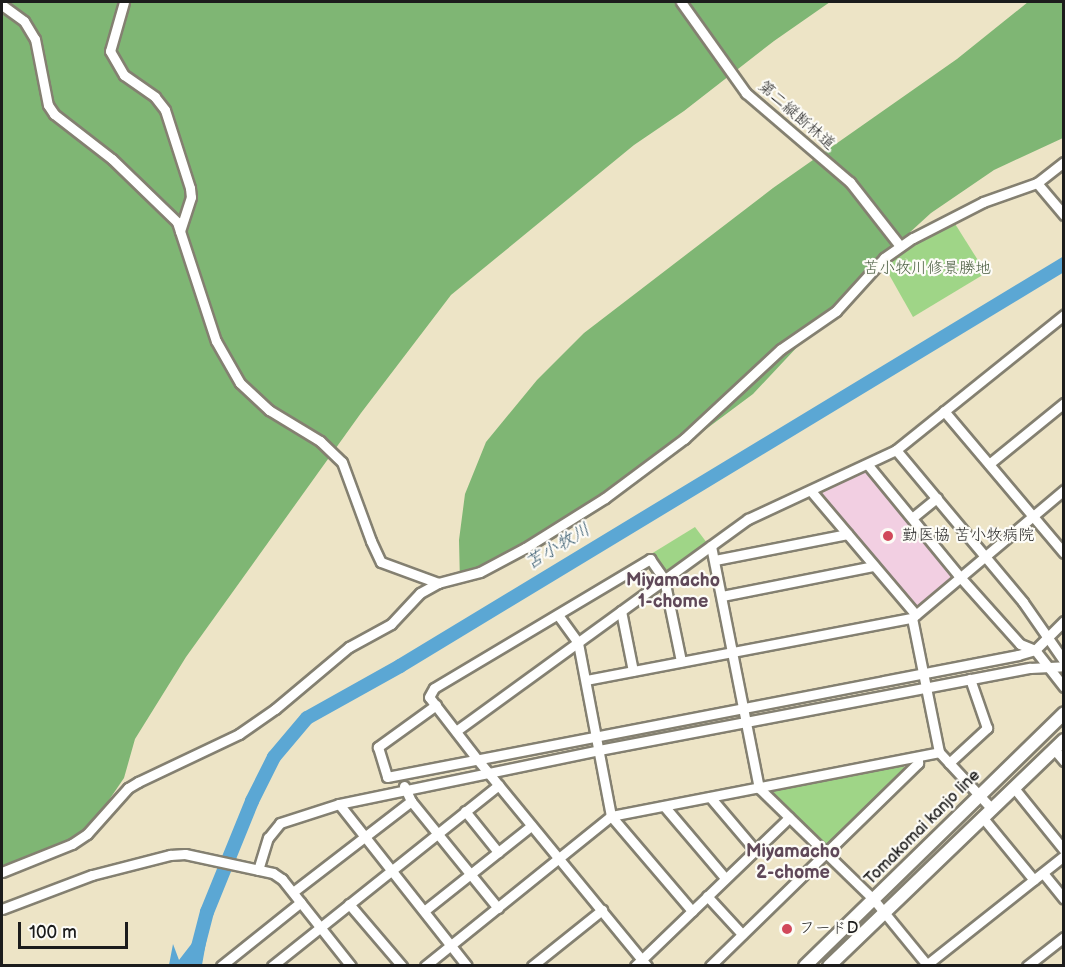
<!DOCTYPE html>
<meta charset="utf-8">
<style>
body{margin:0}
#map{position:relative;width:1065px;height:967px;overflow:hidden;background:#ede4c6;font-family:"Balsamiq Sans","Klee One",sans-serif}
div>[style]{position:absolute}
.built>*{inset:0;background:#f2cfe2}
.green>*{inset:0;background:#9fd587}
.forest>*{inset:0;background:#7fb674}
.water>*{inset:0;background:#5ba7d4}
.river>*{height:14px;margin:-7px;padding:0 7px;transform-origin:7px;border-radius:7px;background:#5ba7d4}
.roads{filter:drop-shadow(2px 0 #848071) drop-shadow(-2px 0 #848071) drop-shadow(0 2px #848071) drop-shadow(0 -2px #848071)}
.minor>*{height:9px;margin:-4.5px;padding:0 4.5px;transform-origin:4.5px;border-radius:4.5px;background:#fff}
.major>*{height:12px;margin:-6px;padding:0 6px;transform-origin:6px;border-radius:6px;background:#fff}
.dots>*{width:16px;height:16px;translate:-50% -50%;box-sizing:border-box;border:3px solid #fdfcf7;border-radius:50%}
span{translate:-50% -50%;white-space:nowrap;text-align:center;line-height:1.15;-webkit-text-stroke:4.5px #fdfcf7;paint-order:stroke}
.street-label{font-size:16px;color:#1c1c1c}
.park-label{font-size:16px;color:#4a5d41}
.poi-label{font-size:16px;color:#1c1c1c}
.left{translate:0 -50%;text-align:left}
.water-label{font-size:18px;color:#385b6f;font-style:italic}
.neighbourhood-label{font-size:18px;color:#5f4858;font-weight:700}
.frame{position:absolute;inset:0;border:3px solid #1c1c1c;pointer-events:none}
.scale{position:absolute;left:18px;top:922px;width:110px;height:27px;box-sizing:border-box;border:3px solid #1c1c1c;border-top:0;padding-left:8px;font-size:18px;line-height:21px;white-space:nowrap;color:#1c1c1c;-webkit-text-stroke:4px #fdfcf7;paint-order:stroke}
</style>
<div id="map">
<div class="built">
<div style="clip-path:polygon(866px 471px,956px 578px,917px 612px,820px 494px)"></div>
</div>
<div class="green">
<div style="clip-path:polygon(952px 219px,986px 273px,913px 317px,878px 255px)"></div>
<div style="clip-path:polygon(695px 527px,707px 543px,668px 573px,663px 572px,651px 554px)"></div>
<div style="clip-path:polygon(903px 766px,907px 770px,827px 847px,773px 794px,774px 790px)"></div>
</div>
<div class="forest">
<div style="clip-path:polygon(2px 2px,830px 2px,774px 41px,684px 111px,634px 145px,451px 295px,361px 413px,186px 657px,135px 739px,124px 778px,92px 825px,75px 839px,2px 868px)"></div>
<div style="clip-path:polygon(1028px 2px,1063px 2px,1063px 138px,994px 170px,931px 213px,873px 266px,753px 394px,658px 465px,503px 561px,460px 583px,459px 540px,465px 494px,486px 442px,537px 380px,584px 333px,773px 188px,957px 59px)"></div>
</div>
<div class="water">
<div style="clip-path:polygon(210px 920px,202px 965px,169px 965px,173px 944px,179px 960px)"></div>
</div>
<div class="river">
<div style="left:193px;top:966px;width:56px;rotate:-75.5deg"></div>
<div style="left:207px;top:912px;width:120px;rotate:-67.9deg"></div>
<div style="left:252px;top:801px;width:49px;rotate:-63.4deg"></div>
<div style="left:274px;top:757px;width:51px;rotate:-49.8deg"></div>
<div style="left:307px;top:718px;width:107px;rotate:-29.2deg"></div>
<div style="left:400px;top:666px;width:776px;rotate:-31.19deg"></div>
</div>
<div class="roads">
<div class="minor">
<div style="left:124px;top:2px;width:51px;rotate:105.9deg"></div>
<div style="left:110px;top:51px;width:28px;rotate:60deg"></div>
<div style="left:124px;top:75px;width:38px;rotate:35deg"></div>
<div style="left:155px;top:97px;width:16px;rotate:52deg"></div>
<div style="left:165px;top:110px;width:82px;rotate:72.2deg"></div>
<div style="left:190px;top:188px;width:9px;rotate:84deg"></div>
<div style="left:191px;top:197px;width:36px;rotate:108deg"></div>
<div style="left:681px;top:2px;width:112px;rotate:54.5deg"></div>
<div style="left:746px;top:93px;width:137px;rotate:40.6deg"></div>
<div style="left:850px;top:182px;width:81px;rotate:52deg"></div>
<div style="left:2px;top:5px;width:27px;rotate:36deg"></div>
<div style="left:24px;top:21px;width:21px;rotate:59deg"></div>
<div style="left:35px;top:39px;width:67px;rotate:78.9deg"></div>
<div style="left:48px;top:105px;width:11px;rotate:56deg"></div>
<div style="left:54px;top:114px;width:73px;rotate:37.8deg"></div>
<div style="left:112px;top:159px;width:91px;rotate:44.1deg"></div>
<div style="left:177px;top:222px;width:125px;rotate:71.9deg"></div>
<div style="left:216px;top:341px;width:48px;rotate:60.3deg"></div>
<div style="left:240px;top:383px;width:40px;rotate:43deg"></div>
<div style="left:269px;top:410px;width:60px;rotate:31.3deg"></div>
<div style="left:320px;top:441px;width:30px;rotate:44deg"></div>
<div style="left:342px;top:462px;width:84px;rotate:69.8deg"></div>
<div style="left:371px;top:541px;width:23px;rotate:65deg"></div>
<div style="left:381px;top:562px;width:61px;rotate:20.2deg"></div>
<div style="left:1037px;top:183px;width:42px;rotate:49.8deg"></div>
<div style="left:944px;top:411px;width:186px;rotate:49.8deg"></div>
<div style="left:896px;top:450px;width:198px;rotate:50.1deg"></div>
<div style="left:1023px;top:602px;width:72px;rotate:55.2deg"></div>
<div style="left:989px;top:464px;width:97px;rotate:-39.1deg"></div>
<div style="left:868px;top:465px;width:145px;rotate:50.6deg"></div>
<div style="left:960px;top:577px;width:90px;rotate:48.2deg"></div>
<div style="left:1020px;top:644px;width:16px;rotate:22deg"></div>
<div style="left:1035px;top:650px;width:47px;rotate:51.9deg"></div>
<div style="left:811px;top:491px;width:162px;rotate:49.7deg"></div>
<div style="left:912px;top:518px;width:32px;rotate:-39deg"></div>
<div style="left:711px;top:546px;width:247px;rotate:78.8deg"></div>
<div style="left:759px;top:788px;width:161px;rotate:44.2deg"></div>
<div style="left:874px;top:900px;width:85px;rotate:50.7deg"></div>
<div style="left:715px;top:560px;width:135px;rotate:-11.1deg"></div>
<div style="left:722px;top:596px;width:155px;rotate:-11.2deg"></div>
<div style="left:621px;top:611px;width:61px;rotate:78.7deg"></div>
<div style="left:558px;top:615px;width:34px;rotate:54deg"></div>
<div style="left:578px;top:643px;width:176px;rotate:79.2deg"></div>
<div style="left:611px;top:816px;width:125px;rotate:49.5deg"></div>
<div style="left:912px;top:618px;width:137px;rotate:78.6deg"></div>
<div style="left:939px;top:752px;width:78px;rotate:47.1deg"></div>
<div style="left:586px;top:680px;width:332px;rotate:-10.8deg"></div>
<div style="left:912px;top:618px;width:199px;rotate:-40.1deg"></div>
<div style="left:436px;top:705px;width:72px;rotate:144.1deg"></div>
<div style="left:378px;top:747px;width:31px;rotate:73deg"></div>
<div style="left:387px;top:777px;width:643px;rotate:-10.94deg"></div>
<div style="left:1018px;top:655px;width:18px;rotate:-16deg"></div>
<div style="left:1035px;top:650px;width:41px;rotate:-45deg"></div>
<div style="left:456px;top:731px;width:361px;rotate:-36deg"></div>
<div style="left:748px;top:519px;width:163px;rotate:-25deg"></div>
<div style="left:896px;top:450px;width:216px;rotate:-38.8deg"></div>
<div style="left:1054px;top:749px;width:16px;rotate:50deg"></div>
<div style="left:949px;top:763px;width:52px;rotate:-42.6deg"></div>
<div style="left:987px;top:728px;width:52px;rotate:-109.1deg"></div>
<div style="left:404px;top:786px;width:17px;rotate:65deg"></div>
<div style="left:411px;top:801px;width:138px;rotate:50.9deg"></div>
<div style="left:1014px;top:788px;width:80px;rotate:51.1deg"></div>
<div style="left:710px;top:797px;width:70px;rotate:49.7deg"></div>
<div style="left:339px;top:804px;width:206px;rotate:51.7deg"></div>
<div style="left:664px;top:806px;width:94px;rotate:49.7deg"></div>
<div style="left:465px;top:811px;width:53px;rotate:51.2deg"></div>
<div style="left:983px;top:818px;width:80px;rotate:50.6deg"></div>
<div style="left:258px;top:870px;width:34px;rotate:-73deg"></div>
<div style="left:268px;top:838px;width:19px;rotate:-51deg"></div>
<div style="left:280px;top:823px;width:62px;rotate:-17.9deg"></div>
<div style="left:339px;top:804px;width:266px;rotate:-11.7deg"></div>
<div style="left:599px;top:750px;width:439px;rotate:-10.8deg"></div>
<div style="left:1030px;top:668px;width:34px;rotate:-3deg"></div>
<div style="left:2px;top:872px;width:75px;rotate:-21.8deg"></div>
<div style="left:72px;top:844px;width:18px;rotate:-34deg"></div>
<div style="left:87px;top:834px;width:62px;rotate:-48.3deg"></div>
<div style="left:128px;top:788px;width:12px;rotate:-31deg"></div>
<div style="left:138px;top:782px;width:112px;rotate:-25.4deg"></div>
<div style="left:239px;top:734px;width:44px;rotate:-34.8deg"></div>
<div style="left:275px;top:709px;width:97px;rotate:-40deg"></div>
<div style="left:349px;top:647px;width:48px;rotate:-28.7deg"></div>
<div style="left:391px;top:624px;width:42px;rotate:-46.9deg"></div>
<div style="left:420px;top:593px;width:21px;rotate:-29deg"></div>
<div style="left:438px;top:583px;width:43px;rotate:-14.7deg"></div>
<div style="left:480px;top:572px;width:51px;rotate:-28.1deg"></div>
<div style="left:525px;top:548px;width:94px;rotate:-32deg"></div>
<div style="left:605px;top:498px;width:99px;rotate:-36.8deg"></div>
<div style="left:684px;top:439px;width:132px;rotate:-42.9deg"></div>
<div style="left:781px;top:349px;width:67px;rotate:-34.6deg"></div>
<div style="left:836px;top:311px;width:72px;rotate:-47.8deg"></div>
<div style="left:884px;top:258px;width:35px;rotate:-35deg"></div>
<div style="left:913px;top:238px;width:79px;rotate:-27.2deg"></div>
<div style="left:983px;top:202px;width:57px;rotate:-19.4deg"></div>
<div style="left:1037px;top:183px;width:34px;rotate:-38deg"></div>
<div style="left:1043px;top:873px;width:33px;rotate:51deg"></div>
<div style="left:293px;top:892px;width:149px;rotate:-37.6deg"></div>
<div style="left:707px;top:896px;width:52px;rotate:47.4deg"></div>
<div style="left:349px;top:904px;width:82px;rotate:49.5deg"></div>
<div style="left:2px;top:909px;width:96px;rotate:-20.7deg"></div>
<div style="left:92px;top:875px;width:81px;rotate:-14.4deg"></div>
<div style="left:170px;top:855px;width:15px;rotate:-4deg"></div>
<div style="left:185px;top:854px;width:90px;rotate:12.2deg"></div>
<div style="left:273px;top:873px;width:11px;rotate:34deg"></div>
<div style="left:282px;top:879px;width:111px;rotate:51.6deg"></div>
<div style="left:424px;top:911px;width:137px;rotate:-38.5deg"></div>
<div style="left:221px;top:966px;width:102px;rotate:-38.7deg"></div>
<div style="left:272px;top:966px;width:290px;rotate:-38.6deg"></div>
<div style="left:425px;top:966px;width:239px;rotate:-38.9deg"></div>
<div style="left:611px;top:816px;width:334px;rotate:-11deg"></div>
<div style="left:532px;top:966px;width:90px;rotate:-38.7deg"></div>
<div style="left:635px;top:966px;width:214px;rotate:-43.9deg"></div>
<div style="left:647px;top:966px;width:268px;rotate:-129.4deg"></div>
<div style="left:477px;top:759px;width:78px;rotate:-127.7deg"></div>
<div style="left:429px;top:697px;width:10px;rotate:-61deg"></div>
<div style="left:434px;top:688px;width:252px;rotate:-30.8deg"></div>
<div style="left:650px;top:559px;width:24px;rotate:55deg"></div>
<div style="left:664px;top:579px;width:84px;rotate:78.3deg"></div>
<div style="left:710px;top:966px;width:291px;rotate:-44.3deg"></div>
<div style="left:918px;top:763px;width:6px;rotate:-90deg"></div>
<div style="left:925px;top:966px;width:177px;rotate:-38.4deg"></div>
<div style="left:1027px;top:966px;width:47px;rotate:-38.1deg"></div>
</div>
<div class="major">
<div style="left:805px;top:966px;width:362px;rotate:-44.3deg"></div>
<div style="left:829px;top:966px;width:326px;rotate:-43.9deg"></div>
</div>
</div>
<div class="dots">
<div style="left:888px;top:536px;background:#d1495b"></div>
<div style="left:787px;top:929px;background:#d1495b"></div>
</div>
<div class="street-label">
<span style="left:796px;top:116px;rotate:41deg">第二縦断林道</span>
<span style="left:923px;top:828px;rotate:-45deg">Tomakomai kanjo line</span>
</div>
<div class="park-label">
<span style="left:927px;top:269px">苫小牧川修景勝地</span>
</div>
<div class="poi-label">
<span class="left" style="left:902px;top:536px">勤医協 苫小牧病院</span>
<span class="left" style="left:799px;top:929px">フードD</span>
</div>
<div class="water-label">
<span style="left:558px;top:547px;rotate:-31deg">苫小牧川</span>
</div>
<div class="neighbourhood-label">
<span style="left:673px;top:592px">Miyamacho<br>1-chome</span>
<span style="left:793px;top:863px">Miyamacho<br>2-chome</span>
</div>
<div class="frame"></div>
<div class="scale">100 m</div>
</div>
